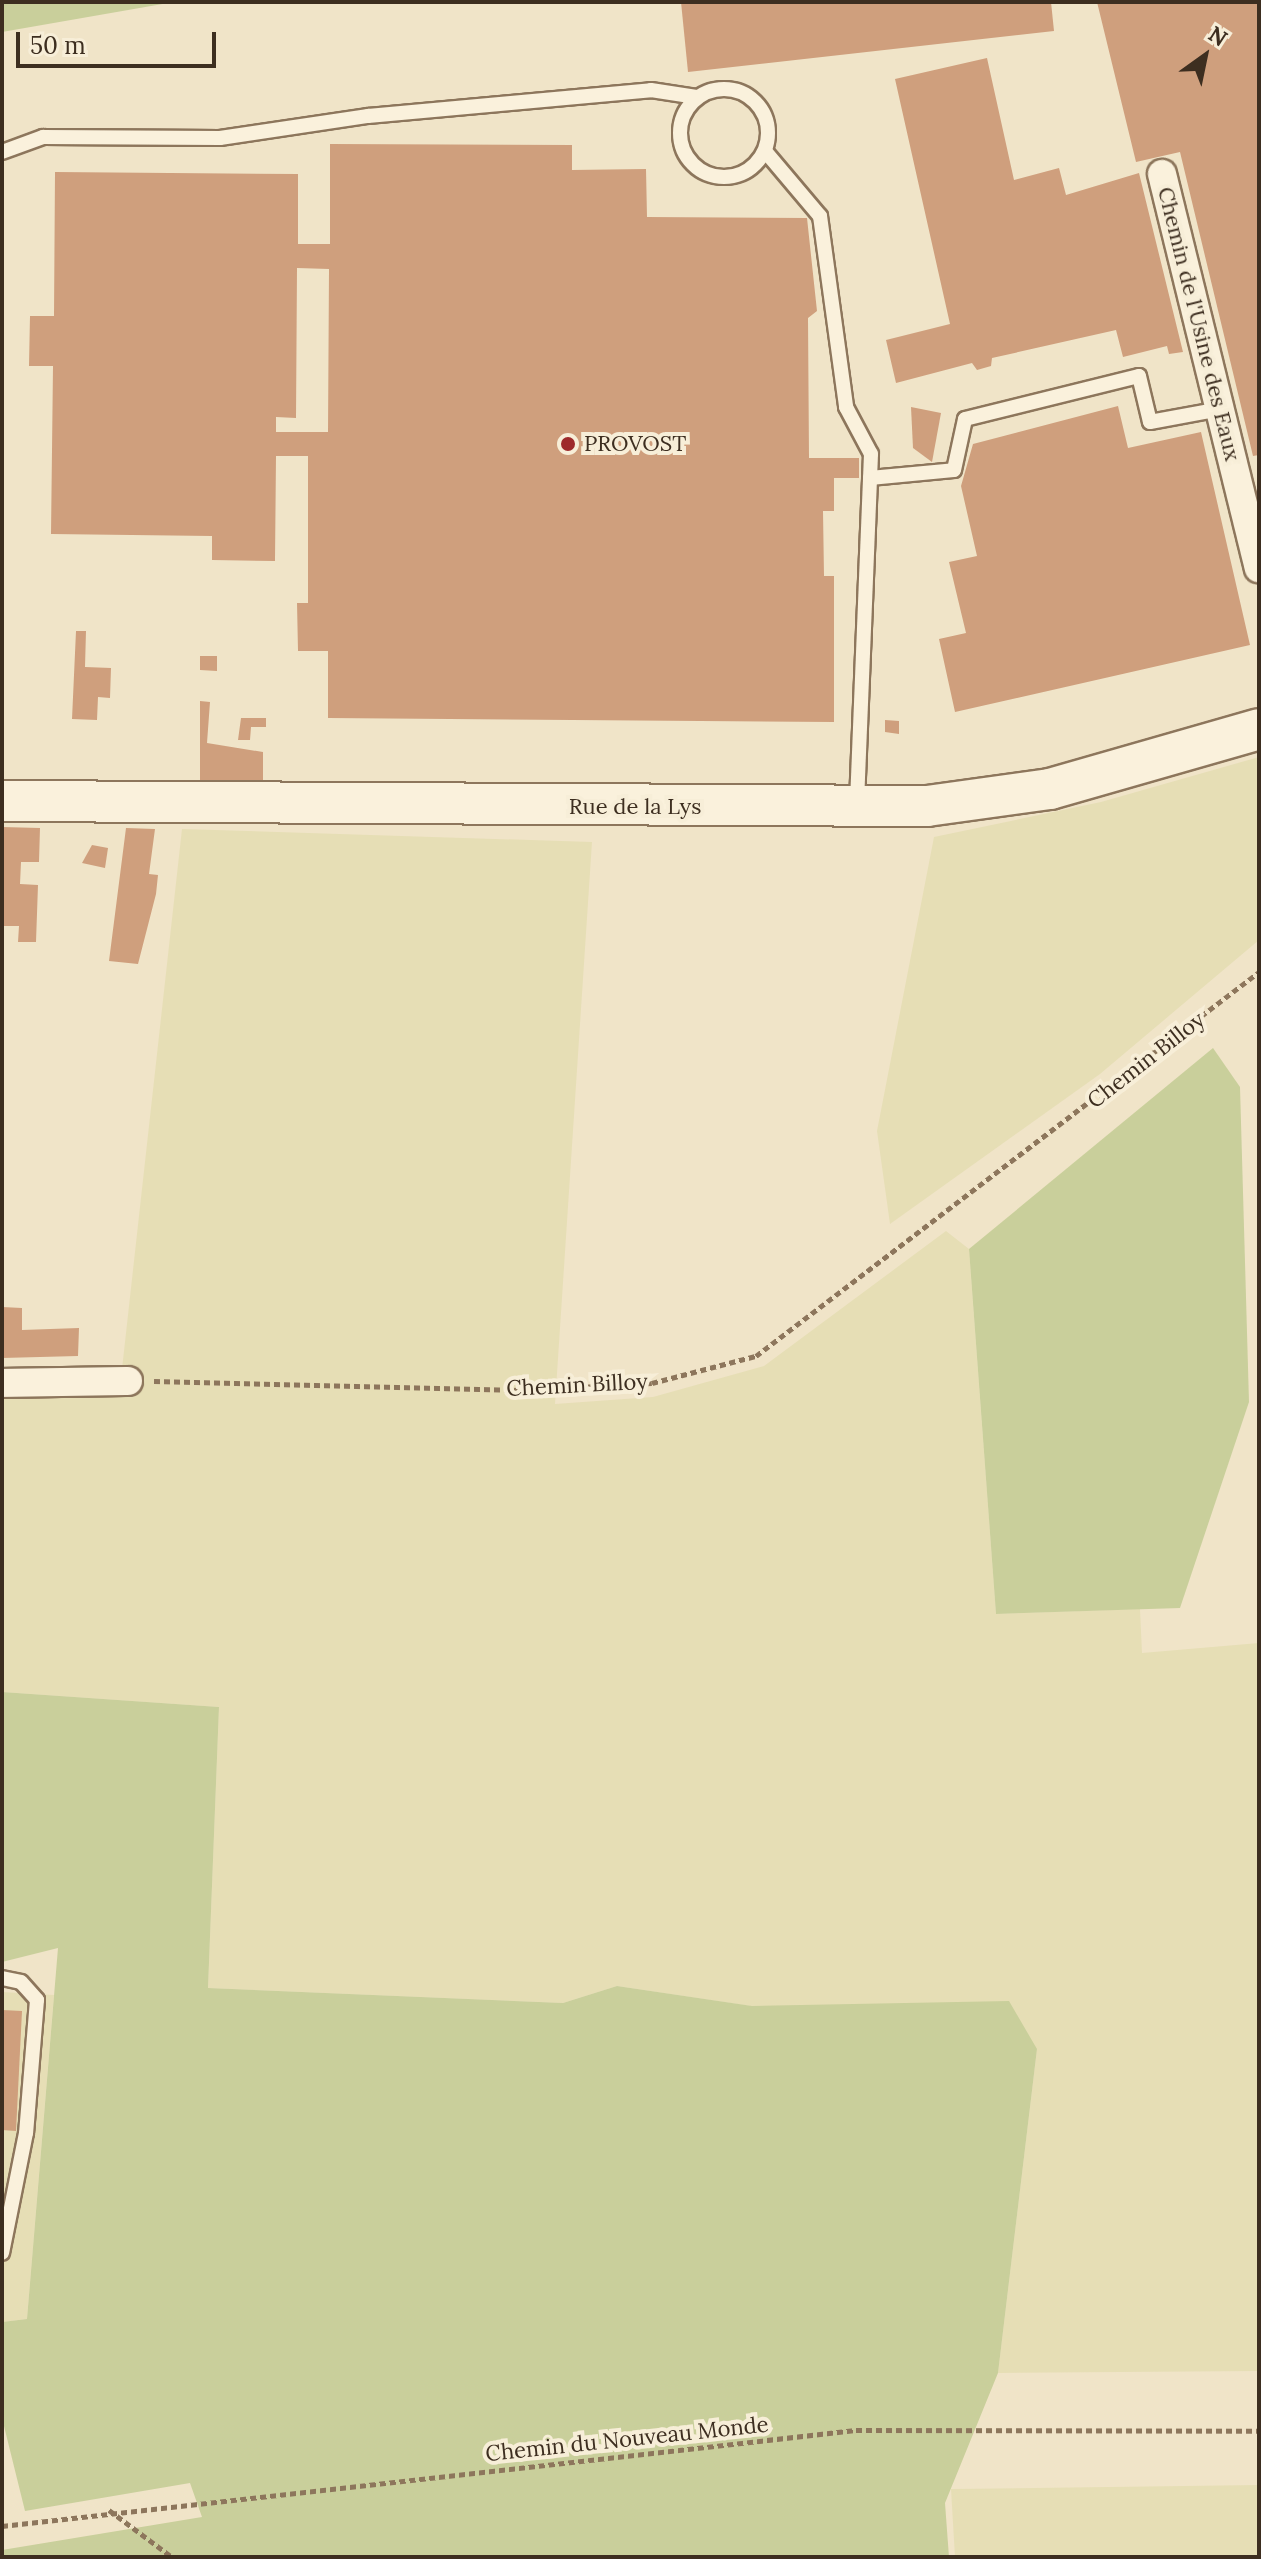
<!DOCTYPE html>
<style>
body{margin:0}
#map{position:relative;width:1261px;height:2559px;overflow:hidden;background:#f0e4c8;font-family:Lora,serif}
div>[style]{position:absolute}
.farmland>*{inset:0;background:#e6deb5}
.green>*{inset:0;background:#c9cf9b}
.building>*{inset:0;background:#cf9f7d}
.path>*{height:5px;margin-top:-2.5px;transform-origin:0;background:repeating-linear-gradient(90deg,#8d765c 0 6px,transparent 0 10px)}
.roads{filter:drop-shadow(2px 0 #8d765c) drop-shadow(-2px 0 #8d765c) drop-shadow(0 2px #8d765c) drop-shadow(0 -2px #8d765c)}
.service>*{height:14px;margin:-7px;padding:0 7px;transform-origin:7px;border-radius:7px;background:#faf1dc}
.service>.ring{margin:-7px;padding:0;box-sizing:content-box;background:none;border:14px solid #faf1dc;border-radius:50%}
.minor>*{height:28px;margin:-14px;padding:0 14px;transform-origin:14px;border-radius:14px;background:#faf1dc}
.secondary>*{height:40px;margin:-20px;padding:0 20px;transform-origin:20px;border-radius:20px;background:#faf1dc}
.dots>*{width:22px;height:22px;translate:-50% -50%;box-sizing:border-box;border:4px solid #f7eed8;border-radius:50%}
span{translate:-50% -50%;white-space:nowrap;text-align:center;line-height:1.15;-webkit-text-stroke:8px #f7eed8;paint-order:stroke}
.street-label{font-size:22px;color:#3d2e20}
.poi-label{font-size:22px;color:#3d2e20}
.left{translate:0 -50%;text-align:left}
.frame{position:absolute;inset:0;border:4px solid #3d2e20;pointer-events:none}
.north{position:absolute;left:1165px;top:16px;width:80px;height:80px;-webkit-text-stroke:6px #f7eed8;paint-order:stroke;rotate:33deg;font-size:22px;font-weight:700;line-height:32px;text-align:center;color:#3d2e20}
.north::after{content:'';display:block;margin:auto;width:28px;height:36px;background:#3d2e20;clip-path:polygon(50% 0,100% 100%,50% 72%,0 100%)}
.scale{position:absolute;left:16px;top:32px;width:200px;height:36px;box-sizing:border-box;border:4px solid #3d2e20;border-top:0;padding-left:10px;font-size:24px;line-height:28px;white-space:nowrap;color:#3d2e20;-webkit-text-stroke:6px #f7eed8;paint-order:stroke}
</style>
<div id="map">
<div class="farmland">
<div style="clip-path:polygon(1259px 757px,1259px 940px,1100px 1074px,890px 1224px,877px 1131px,934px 837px,1101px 802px)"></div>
<div style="clip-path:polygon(182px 829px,592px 842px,555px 1404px,653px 1397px,764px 1366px,946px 1231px,969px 1249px,996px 1614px,1140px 1609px,1142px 1653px,1259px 1643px,1259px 2371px,998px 2373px,1037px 2049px,617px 1986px,563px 2003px,208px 1988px,219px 1707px,2px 1692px,2px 1390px,120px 1387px)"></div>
<div style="clip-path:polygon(2px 1992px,54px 1995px,27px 2319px,2px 2322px)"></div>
<div style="clip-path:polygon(1259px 2485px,1259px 2557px,955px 2557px,951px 2489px)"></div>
</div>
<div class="green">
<div style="clip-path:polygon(2px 2px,174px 2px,2px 32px)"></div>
<div style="clip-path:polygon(1213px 1048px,1240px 1087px,1249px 1402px,1180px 1608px,996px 1614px,969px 1249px)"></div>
<div style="clip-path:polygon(2px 1692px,219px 1707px,208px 1988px,563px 2003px,617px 1986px,752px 2006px,1009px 2001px,1037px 2049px,998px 2373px,945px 2503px,949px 2557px,2px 2557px,2px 2550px,202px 2517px,190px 2483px,25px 2511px,2px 2418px,2px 2322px,27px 2319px,58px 1948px,2px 1962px)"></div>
</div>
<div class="building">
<div style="clip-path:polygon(681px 2px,1051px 2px,1054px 31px,688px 72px)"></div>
<div style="clip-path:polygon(1097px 2px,1259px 2px,1259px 455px,1253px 456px,1180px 152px,1136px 162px)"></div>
<div style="clip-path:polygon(987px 58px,1014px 180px,1059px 168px,1066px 195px,1139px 173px,1183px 352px,1169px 354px,1167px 346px,1123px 357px,1116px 330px,992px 358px,991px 366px,977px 370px,972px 363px,896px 383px,886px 340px,950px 324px,895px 79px)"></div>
<div style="clip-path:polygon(evenodd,330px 144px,572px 145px,572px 170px,646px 169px,647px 217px,807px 218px,817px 311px,808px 318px,809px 458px,859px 458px,859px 478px,834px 478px,834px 511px,823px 511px,824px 576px,834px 576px,834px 722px,328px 718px,328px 651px,298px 651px,297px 603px,308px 603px,308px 456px,276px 456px,275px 561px,212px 560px,212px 536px,51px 534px,53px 366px,29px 366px,30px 316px,54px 316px,55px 172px,298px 174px,298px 244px,330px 244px,330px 144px,297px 268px,329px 269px,328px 432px,276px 432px,276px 417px,296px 418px,297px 268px)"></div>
<div style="clip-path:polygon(1118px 406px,1128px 448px,1201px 432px,1250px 645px,955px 712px,939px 639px,966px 633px,949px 562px,977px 556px,961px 486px,973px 444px)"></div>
<div style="clip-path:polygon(911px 407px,941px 413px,932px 462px,913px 448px)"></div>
<div style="clip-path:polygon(76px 631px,86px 631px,85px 667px,111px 668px,110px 698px,98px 697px,97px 720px,72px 719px)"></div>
<div style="clip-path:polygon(200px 656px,217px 656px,217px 671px,200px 670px)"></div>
<div style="clip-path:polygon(200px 701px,210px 702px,207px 743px,263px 752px,263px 780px,200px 780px)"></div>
<div style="clip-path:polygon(241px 718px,266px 718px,266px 727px,251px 727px,250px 740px,238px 740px)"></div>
<div style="clip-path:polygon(885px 720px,899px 721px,899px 734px,885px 732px)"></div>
<div style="clip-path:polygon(2px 827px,40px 828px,39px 862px,21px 862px,20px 884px,38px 885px,36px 942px,18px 942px,19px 926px,2px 926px)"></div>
<div style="clip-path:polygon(126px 828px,155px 829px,149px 874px,158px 875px,156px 894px,138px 964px,109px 961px)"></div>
<div style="clip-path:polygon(92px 845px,108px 848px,105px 868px,82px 863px)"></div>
<div style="clip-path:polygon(2px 1307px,22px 1308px,22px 1330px,79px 1328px,78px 1356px,2px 1358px)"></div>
<div style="clip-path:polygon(2px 2010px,22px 2011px,16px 2131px,2px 2130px)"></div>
</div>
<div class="path">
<div style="left:154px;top:1381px;width:372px;rotate:1.4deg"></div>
<div style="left:526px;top:1390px;width:126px;rotate:-3.2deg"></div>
<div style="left:652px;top:1383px;width:107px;rotate:-14.6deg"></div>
<div style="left:756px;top:1356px;width:633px;rotate:-37.36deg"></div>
<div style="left:109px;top:2510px;width:79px;rotate:36.7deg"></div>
<div style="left:2px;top:2526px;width:859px;rotate:-6.41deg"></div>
<div style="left:856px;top:2430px;width:403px;rotate:0.1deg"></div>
</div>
<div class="roads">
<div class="service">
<div class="ring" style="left:680px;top:89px;width:74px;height:74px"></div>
<div style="left:765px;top:151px;width:85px;rotate:49.8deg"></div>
<div style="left:820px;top:216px;width:193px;rotate:82.2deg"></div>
<div style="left:846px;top:407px;width:53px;rotate:62deg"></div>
<div style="left:871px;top:454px;width:348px;rotate:92.3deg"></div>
<div style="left:2px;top:152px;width:44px;rotate:-20.1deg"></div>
<div style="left:43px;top:137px;width:177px;rotate:0.3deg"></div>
<div style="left:220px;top:138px;width:150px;rotate:-8.5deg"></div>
<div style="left:368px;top:116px;width:284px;rotate:-5.2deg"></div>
<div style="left:651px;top:90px;width:46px;rotate:8.8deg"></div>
<div style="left:870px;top:478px;width:84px;rotate:-5.4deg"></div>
<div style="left:954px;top:470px;width:52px;rotate:-77.8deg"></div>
<div style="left:965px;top:419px;width:179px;rotate:-13.9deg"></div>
<div style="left:1139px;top:376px;width:47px;rotate:76.6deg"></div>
<div style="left:1150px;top:422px;width:71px;rotate:-10.5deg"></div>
<div style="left:2px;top:1978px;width:19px;rotate:12deg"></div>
<div style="left:21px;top:1982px;width:24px;rotate:48deg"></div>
<div style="left:37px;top:2000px;width:133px;rotate:94.7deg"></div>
<div style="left:26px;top:2133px;width:122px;rotate:101.3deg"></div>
</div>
<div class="minor">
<div style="left:1162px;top:174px;width:406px;rotate:76.2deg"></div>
<div style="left:2px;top:1383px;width:126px;rotate:-0.9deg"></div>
</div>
<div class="secondary">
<div style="left:2px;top:801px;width:925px;rotate:0.31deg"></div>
<div style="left:927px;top:806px;width:124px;rotate:-7.9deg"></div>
<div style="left:1050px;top:789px;width:217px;rotate:-16deg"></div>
</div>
</div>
<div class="dots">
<div style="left:568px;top:444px;background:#9e2a2b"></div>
</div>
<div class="street-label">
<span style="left:1199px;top:324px;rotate:76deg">Chemin de l'Usine des Eaux</span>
<span style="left:635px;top:807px">Rue de la Lys</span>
<span style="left:1146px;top:1060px;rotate:-38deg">Chemin Billoy</span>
<span style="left:577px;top:1385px;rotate:-3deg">Chemin Billoy</span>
<span style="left:627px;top:2439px;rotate:-6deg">Chemin du Nouveau Monde</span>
</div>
<div class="poi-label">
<span class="left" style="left:584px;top:444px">PROVOST</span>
</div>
<div class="frame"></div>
<div class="north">N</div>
<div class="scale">50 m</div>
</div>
